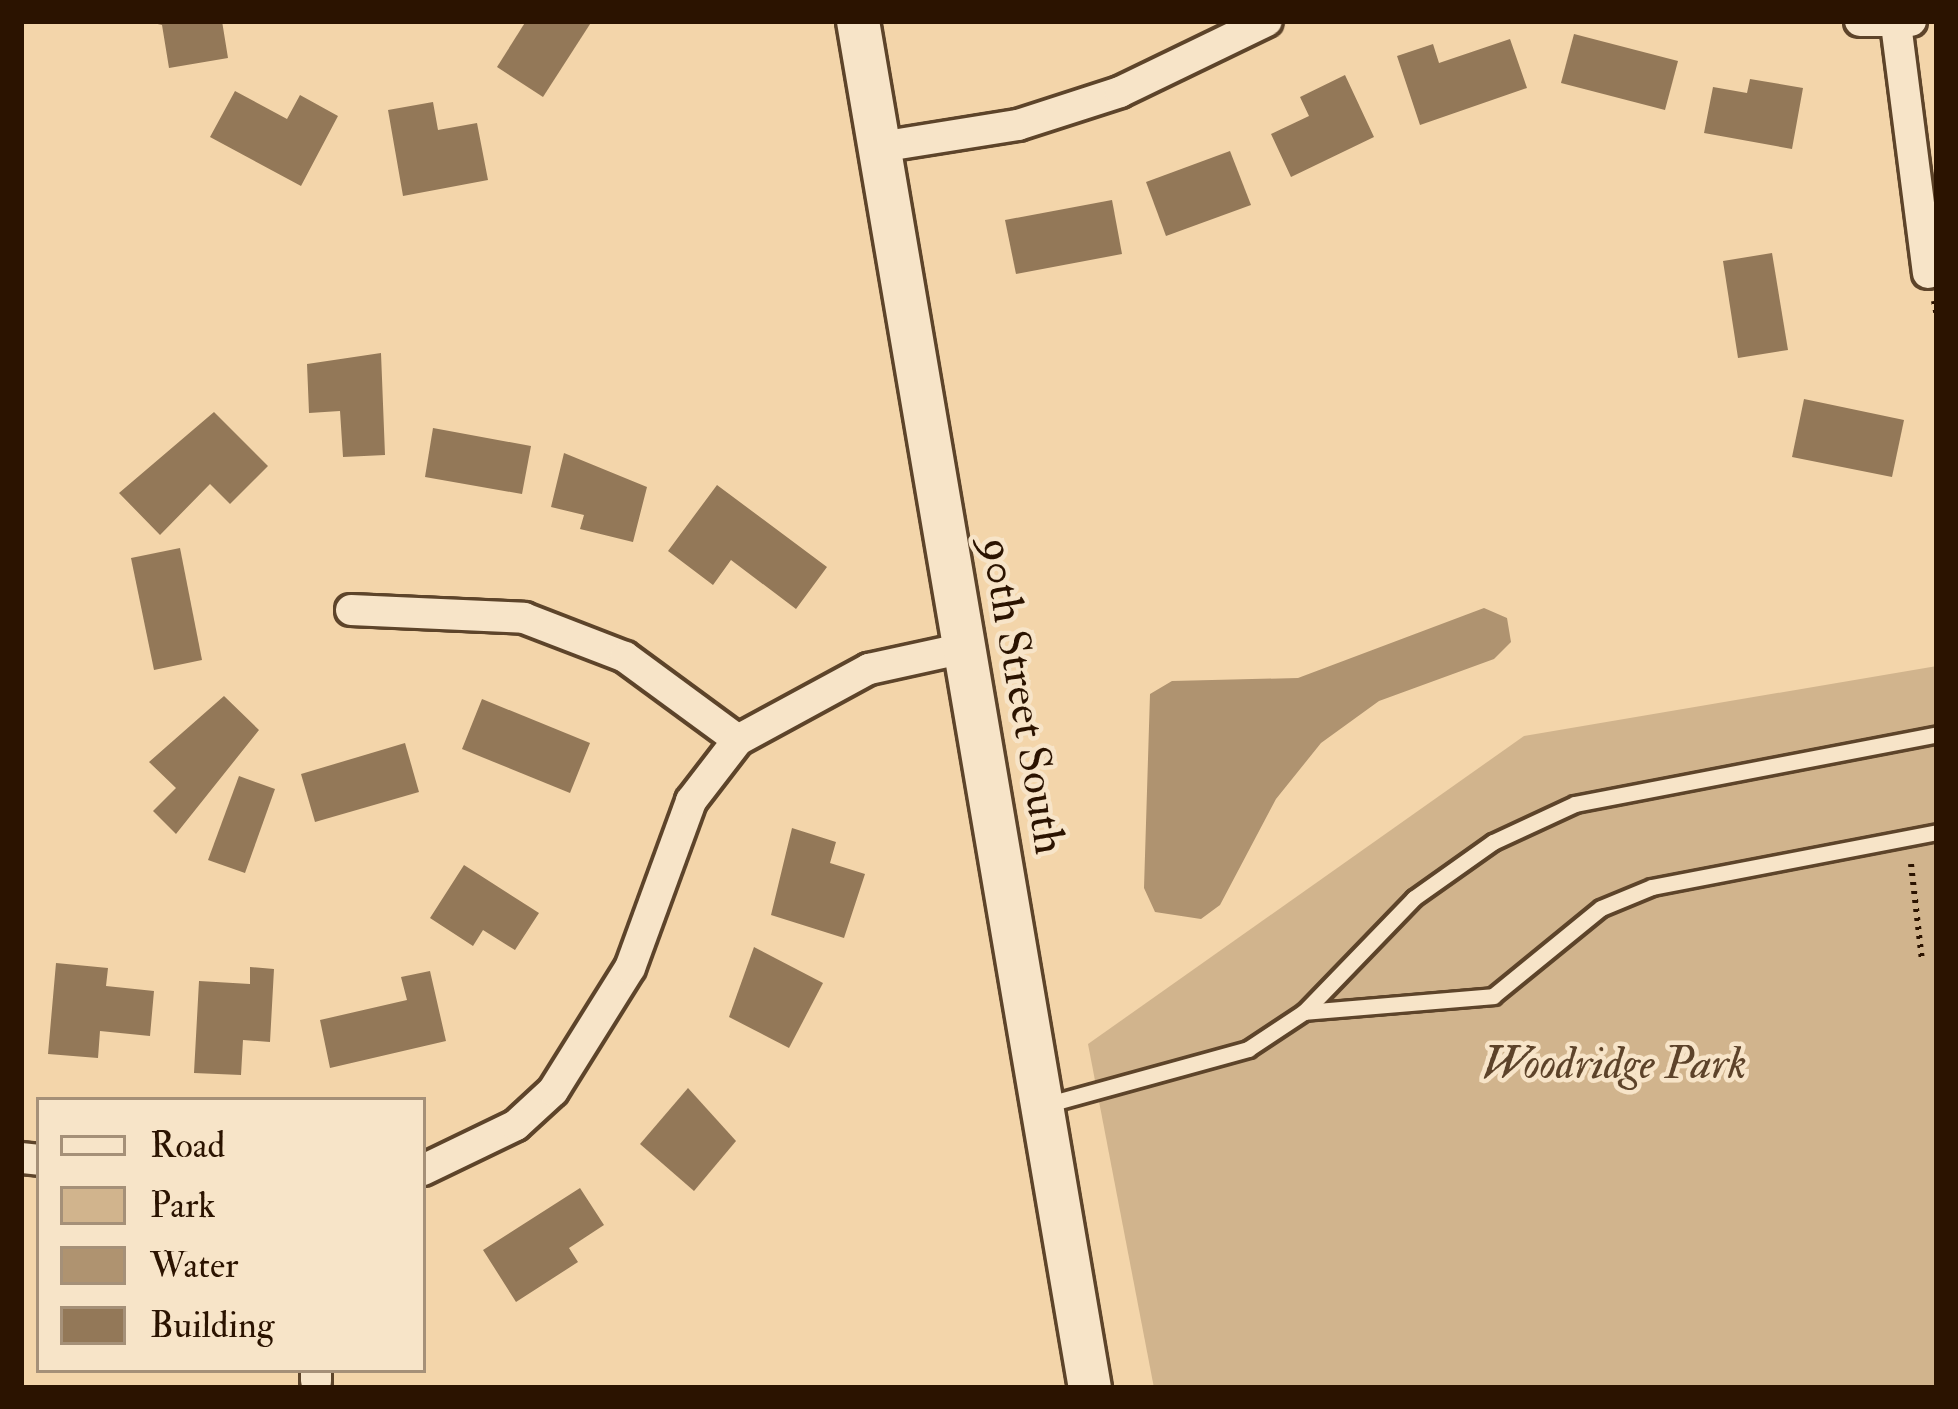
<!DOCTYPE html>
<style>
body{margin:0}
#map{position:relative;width:1958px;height:1409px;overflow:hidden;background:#f3d5aa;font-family:"IM FELL Double Pica",serif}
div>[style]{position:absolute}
.green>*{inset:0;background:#d1b48d}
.water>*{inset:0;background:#af9370}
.building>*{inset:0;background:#937858}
.path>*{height:6px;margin-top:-3px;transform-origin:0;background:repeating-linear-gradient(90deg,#2b1300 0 3px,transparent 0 9px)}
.roads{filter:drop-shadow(3px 0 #5d442a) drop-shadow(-3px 0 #5d442a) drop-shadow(0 3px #5d442a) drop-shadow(0 -3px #5d442a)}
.lane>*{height:15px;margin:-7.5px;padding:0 7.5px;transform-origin:7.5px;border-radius:7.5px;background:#f7e4c8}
.street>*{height:30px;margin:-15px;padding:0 15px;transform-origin:15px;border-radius:15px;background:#f7e4c8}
.secondary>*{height:42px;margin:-21px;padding:0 21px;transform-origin:21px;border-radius:21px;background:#f7e4c8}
span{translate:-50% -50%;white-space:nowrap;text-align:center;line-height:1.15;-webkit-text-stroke:9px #f7e4c8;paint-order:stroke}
.street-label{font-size:45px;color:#2b1300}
.park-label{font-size:45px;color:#5d432a;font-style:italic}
.frame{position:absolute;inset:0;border:24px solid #2b1300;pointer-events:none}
.legend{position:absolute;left:36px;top:1097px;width:390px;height:276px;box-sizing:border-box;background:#f7e4c8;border:3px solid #a59078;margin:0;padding:15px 21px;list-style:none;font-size:36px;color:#2b1300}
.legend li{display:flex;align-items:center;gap:24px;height:60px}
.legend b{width:60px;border:3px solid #a59078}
</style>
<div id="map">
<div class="green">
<div style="clip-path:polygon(1937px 666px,1937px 1388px,1154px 1388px,1088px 1044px,1524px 736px)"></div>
</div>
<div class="water">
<div style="clip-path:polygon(1484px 608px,1507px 618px,1511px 642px,1494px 659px,1379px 701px,1321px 743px,1276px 799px,1220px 905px,1201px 919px,1155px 912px,1144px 888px,1150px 694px,1172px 681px,1298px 678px)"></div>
</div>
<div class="building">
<div style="clip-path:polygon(144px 21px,222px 21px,228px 58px,169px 68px,162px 25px)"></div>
<div style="clip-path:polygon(526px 21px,592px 21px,543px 97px,497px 67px)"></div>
<div style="clip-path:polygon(1574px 34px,1678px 61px,1665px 110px,1561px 83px)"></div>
<div style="clip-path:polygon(1510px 39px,1527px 88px,1420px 125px,1397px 56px,1433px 44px,1439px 63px)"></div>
<div style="clip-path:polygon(1345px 75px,1374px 137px,1291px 177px,1271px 134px,1309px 116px,1300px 97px)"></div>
<div style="clip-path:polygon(1750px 79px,1803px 88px,1792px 149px,1704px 133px,1713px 87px,1747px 93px)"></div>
<div style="clip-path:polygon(235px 91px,287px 119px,300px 95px,338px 116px,301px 186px,210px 137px)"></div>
<div style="clip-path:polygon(433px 102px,438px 130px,477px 123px,488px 180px,403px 196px,388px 110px)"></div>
<div style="clip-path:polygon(1230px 151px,1251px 205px,1166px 236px,1146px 182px)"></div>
<div style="clip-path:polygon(1112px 200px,1122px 254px,1016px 274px,1005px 220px)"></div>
<div style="clip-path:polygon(1772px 253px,1788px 350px,1738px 358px,1723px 261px)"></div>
<div style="clip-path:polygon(381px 353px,385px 455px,343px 457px,340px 411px,309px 413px,307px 364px)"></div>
<div style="clip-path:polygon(1804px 399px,1904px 420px,1892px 477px,1792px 457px)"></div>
<div style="clip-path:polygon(214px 412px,268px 466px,230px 504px,210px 484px,160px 535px,119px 493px)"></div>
<div style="clip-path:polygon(433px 428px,531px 446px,522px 494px,425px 477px)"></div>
<div style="clip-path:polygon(564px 453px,647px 487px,633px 542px,580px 529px,584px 515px,551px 507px)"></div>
<div style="clip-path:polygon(717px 485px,827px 567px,796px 609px,731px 560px,713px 585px,668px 551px)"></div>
<div style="clip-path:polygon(180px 548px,202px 660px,154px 670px,131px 558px)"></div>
<div style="clip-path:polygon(224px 696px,259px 730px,176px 834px,153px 811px,176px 788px,149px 762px)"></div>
<div style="clip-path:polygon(482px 699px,590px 743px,570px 793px,462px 749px)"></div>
<div style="clip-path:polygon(405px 743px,419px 792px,315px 822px,301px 774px)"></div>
<div style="clip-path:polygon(239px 776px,275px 789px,245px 873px,208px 860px)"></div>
<div style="clip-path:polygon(792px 828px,836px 842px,830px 863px,865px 874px,844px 938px,771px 915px)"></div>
<div style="clip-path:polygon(464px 865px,539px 913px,515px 950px,483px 930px,473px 946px,430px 918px)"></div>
<div style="clip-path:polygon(754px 947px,823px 983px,789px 1048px,729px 1017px)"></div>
<div style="clip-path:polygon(56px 963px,108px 968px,106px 986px,154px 991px,150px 1036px,100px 1031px,98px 1058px,48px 1054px)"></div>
<div style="clip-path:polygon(250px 967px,274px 969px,270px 1042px,243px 1040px,241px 1075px,194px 1073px,199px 981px,250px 984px)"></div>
<div style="clip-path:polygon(430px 971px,446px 1041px,330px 1068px,320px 1020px,407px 1000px,401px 977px)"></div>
<div style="clip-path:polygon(688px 1088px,736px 1141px,694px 1191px,640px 1144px)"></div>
<div style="clip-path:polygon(580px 1188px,604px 1225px,569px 1248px,578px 1262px,516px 1302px,483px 1250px)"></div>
</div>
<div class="path">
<div style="left:1934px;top:301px;width:16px;rotate:79deg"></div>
<div style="left:1911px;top:864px;width:97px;rotate:83.5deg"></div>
</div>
<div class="roads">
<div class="lane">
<div style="left:1304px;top:1012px;width:190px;rotate:-4.8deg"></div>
<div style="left:1493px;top:996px;width:139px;rotate:-39.2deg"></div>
<div style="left:1601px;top:908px;width:55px;rotate:-22.4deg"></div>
<div style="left:1652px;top:887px;width:290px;rotate:-10.9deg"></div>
<div style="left:1045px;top:1105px;width:211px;rotate:-15.4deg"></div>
<div style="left:1248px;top:1049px;width:67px;rotate:-33.5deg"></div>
<div style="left:1304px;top:1012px;width:158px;rotate:-46deg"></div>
<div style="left:1414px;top:898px;width:97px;rotate:-35.3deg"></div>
<div style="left:1493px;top:842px;width:90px;rotate:-24.9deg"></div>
<div style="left:1575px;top:804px;width:369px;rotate:-10.9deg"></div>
</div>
<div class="street">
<div style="left:1860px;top:21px;width:51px"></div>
<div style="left:1896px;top:24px;width:251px;rotate:82.7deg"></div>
<div style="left:880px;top:147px;width:140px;rotate:-9.1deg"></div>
<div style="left:1018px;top:125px;width:107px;rotate:-17.9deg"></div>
<div style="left:1120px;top:92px;width:163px;rotate:-25.8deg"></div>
<div style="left:351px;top:610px;width:173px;rotate:2.6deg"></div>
<div style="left:524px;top:618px;width:108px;rotate:21.1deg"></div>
<div style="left:625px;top:657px;width:140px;rotate:36.3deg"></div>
<div style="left:21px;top:1158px;width:18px;rotate:6deg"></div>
<div style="left:423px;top:1170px;width:103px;rotate:-25.8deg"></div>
<div style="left:516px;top:1125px;width:50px;rotate:-42.6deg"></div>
<div style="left:553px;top:1091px;width:145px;rotate:-58deg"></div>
<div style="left:630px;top:968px;width:178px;rotate:-69.9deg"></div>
<div style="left:691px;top:801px;width:77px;rotate:-52.4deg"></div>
<div style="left:738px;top:740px;width:149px;rotate:-28.5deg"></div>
<div style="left:869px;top:669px;width:93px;rotate:-12.4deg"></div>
<div style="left:316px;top:1370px;width:11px;rotate:90deg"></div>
</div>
<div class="secondary">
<div style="left:858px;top:21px;width:1387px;rotate:80.37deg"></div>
</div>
</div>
<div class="street-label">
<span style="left:1022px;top:696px;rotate:80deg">90th Street South</span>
</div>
<div class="park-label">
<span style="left:1614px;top:1065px">Woodridge Park</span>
</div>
<div class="frame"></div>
<ul class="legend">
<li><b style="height:15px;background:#f7e4c8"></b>Road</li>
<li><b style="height:33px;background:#d1b48d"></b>Park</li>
<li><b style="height:33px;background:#af9370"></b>Water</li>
<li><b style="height:33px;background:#937858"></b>Building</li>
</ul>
</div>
